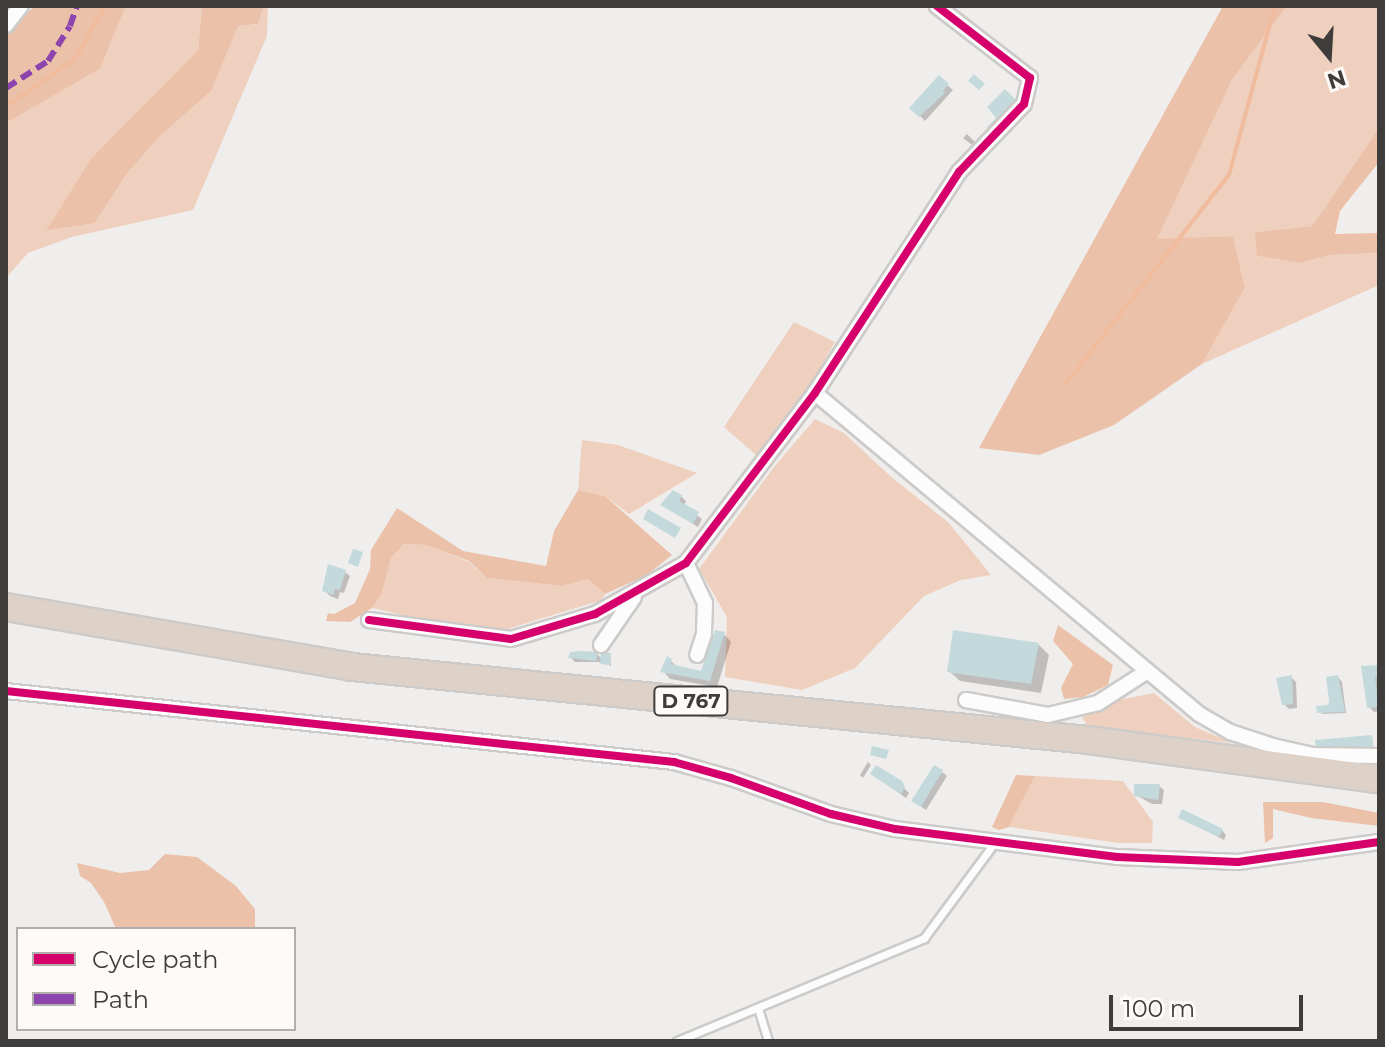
<!DOCTYPE html>
<style>
body{margin:0}
#map{position:relative;width:1385px;height:1047px;overflow:hidden;background:#f0eeec;font-family:Montserrat,sans-serif}
div>[style]{position:absolute}
.green>*{inset:0;background:#efcfbd}
.forest>*{inset:0;background:#ecc1a9}
.shadow>*{inset:0;background:#0003}
.stream>*{height:4px;margin:-2px;padding:0 2px;transform-origin:2px;border-radius:2px;background:#f1bc9d}
.building>*{inset:0;background:#c3d9db}
.roads{filter:drop-shadow(2px 0 #cccbc9) drop-shadow(-2px 0 #cccbc9) drop-shadow(0 2px #cccbc9) drop-shadow(0 -2px #cccbc9)}
.lane>*{height:7px;margin:-3.5px;padding:0 3.5px;transform-origin:3.5px;border-radius:3.5px;background:#fdfcfc}
.street>*{height:14px;margin:-7px;padding:0 7px;transform-origin:7px;border-radius:7px;background:#fdfcfc}
.highway>*{height:26px;margin:-13px;padding:0 13px;transform-origin:13px;border-radius:13px;background:#ded1c8}
.quiet>*{height:6px;margin-top:-3px;transform-origin:0;background:repeating-linear-gradient(90deg,#8e44ad 0 12px,transparent 0 18px)}
.cycleway>*{height:8px;margin:-4px;padding:0 4px;transform-origin:4px;border-radius:4px;background:#d6006c}
span{translate:-50% -50%;white-space:nowrap;text-align:center;line-height:1.15;-webkit-text-stroke:6px #fefaf8;paint-order:stroke}
.shield-label span{padding:2px 6px;background:#fefaf8;border:2px solid;border-radius:6px;-webkit-text-stroke-width:0}
.shield-label{font-size:20px;color:#3e3d3c;font-weight:700}
.frame{position:absolute;inset:0;border:8px solid #3e3d3c;pointer-events:none}
.legend{position:absolute;left:16px;top:927px;width:280px;height:104px;box-sizing:border-box;background:#fefaf8;border:2px solid #b1aead;margin:0;padding:10px 14px;list-style:none;font-size:24px;color:#3e3d3c}
.legend li{display:flex;align-items:center;gap:16px;height:40px}
.legend b{width:40px;border:2px solid #b1aead}
.north{position:absolute;left:1289px;top:16px;width:80px;height:80px;-webkit-text-stroke:6px #fefaf8;paint-order:stroke;rotate:162deg;font-size:22px;font-weight:700;line-height:32px;text-align:center;color:#3e3d3c}
.north::after{content:'';display:block;margin:auto;width:28px;height:36px;background:#3e3d3c;clip-path:polygon(50% 0,100% 100%,50% 72%,0 100%)}
.scale{position:absolute;left:1109px;top:995px;width:194px;height:36px;box-sizing:border-box;border:4px solid #3e3d3c;border-top:0;padding-left:10px;font-size:24px;line-height:28px;white-space:nowrap;color:#3e3d3c;-webkit-text-stroke:6px #fefaf8;paint-order:stroke}
</style>
<div id="map">
<div class="green">
<div style="clip-path:polygon(126px 6px,202px 6px,198px 50px,153px 96px,47px 231px,95px 223px,126px 175px,157px 139px,212px 90px,238px 26px,258px 24px,264px 6px,268px 6px,267px 36px,193px 210px,72px 237px,28px 253px,6px 278px,6px 123px,100px 69px)"></div>
<div style="clip-path:polygon(1287px 6px,1379px 6px,1379px 128px,1312px 226px,1256px 232px,1257px 256px,1300px 263px,1330px 255px,1379px 253px,1379px 285px,1202px 364px,1245px 288px,1233px 236px,1156px 240px,1232px 80px)"></div>
<div style="clip-path:polygon(794px 322px,835px 342px,807px 391px,756px 455px,724px 427px)"></div>
<div style="clip-path:polygon(815px 419px,844px 433px,889px 475px,949px 523px,991px 575px,961px 580px,924px 596px,855px 668px,802px 690px,725px 677px,727px 617px,699px 569px,774px 467px)"></div>
<div style="clip-path:polygon(582px 440px,618px 445px,697px 473px,629px 514px,605px 496px,578px 490px)"></div>
<div style="clip-path:polygon(404px 544px,426px 545px,469px 562px,487px 578px,562px 586px,588px 579px,605px 594px,602px 600px,501px 631px,438px 623px,372px 608px,382px 593px,391px 558px)"></div>
<div style="clip-path:polygon(1154px 693px,1195px 727px,1233px 743px,1088px 727px,1082px 717px,1119px 700px)"></div>
<div style="clip-path:polygon(1035px 776px,1123px 781px,1153px 822px,1152px 843px,1118px 843px,1009px 827px)"></div>
</div>
<div class="forest">
<div style="clip-path:polygon(34px 6px,126px 6px,100px 69px,6px 123px,6px 36px)"></div>
<div style="clip-path:polygon(202px 6px,264px 6px,258px 24px,238px 26px,212px 90px,157px 139px,126px 175px,95px 223px,46px 231px,91px 159px,198px 50px)"></div>
<div style="clip-path:polygon(1223px 6px,1287px 6px,1232px 80px,1157px 239px,1233px 236px,1245px 288px,1202px 364px,1114px 425px,1039px 455px,979px 448px)"></div>
<div style="clip-path:polygon(1379px 128px,1379px 162px,1340px 211px,1335px 234px,1379px 233px,1379px 253px,1330px 255px,1300px 263px,1257px 256px,1255px 232px,1312px 226px)"></div>
<div style="clip-path:polygon(578px 490px,605px 496px,672px 555px,647px 575px,605px 594px,588px 579px,562px 586px,487px 578px,469px 561px,426px 545px,404px 544px,391px 558px,382px 593px,372px 608px,350px 622px,326px 621px,328px 613px,334px 614px,355px 603px,370px 569px,371px 550px,397px 508px,463px 551px,546px 566px,554px 531px)"></div>
<div style="clip-path:polygon(1058px 625px,1113px 665px,1108px 685px,1083px 697px,1064px 699px,1061px 688px,1073px 664px,1053px 641px)"></div>
<div style="clip-path:polygon(1016px 775px,1035px 776px,1009px 827px,999px 830px,992px 827px)"></div>
<div style="clip-path:polygon(1263px 802px,1323px 802px,1379px 813px,1379px 826px,1311px 818px,1273px 809px,1273px 838px,1265px 843px)"></div>
<div style="clip-path:polygon(165px 854px,197px 857px,236px 886px,255px 909px,255px 929px,116px 929px,104px 902px,91px 883px,80px 876px,77px 863px,120px 873px,149px 870px)"></div>
</div>
<div class="shadow">
<div style="clip-path:polygon(939px 78px,953px 90px,925px 121px,912px 108px)"></div>
<div style="clip-path:polygon(967px 134px,975px 142px,972px 145px,963px 138px)"></div>
<div style="clip-path:polygon(681px 496px,686px 501px,684px 506px,702px 519px,698px 527px,662px 504px,667px 497px)"></div>
<div style="clip-path:polygon(345px 572px,350px 576px,344px 593px,340px 592px,338px 599px,330px 596px,325px 591px)"></div>
<div style="clip-path:polygon(724px 634px,731px 642px,717px 687px,670px 679px,663px 671px,671px 661px,677px 667px,703px 673px)"></div>
<div style="clip-path:polygon(1038px 644px,1049px 655px,1041px 693px,960px 681px,949px 671px)"></div>
<div style="clip-path:polygon(597px 654px,603px 660px,610px 655px,611px 666px,601px 662px,575px 662px,570px 657px)"></div>
<div style="clip-path:polygon(1379px 666px,1379px 711px,1374px 712px,1369px 707px,1363px 668px)"></div>
<div style="clip-path:polygon(1291px 677px,1296px 682px,1297px 708px,1289px 709px,1284px 704px)"></div>
<div style="clip-path:polygon(1338px 677px,1342px 682px,1346px 713px,1321px 714px,1334px 706px)"></div>
<div style="clip-path:polygon(868px 762px,871px 765px,863px 778px,860px 775px)"></div>
<div style="clip-path:polygon(942px 772px,947px 776px,926px 810px,919px 805px)"></div>
<div style="clip-path:polygon(872px 774px,904px 788px,909px 793px,906px 798px)"></div>
<div style="clip-path:polygon(1159px 786px,1164px 790px,1162px 804px,1152px 804px,1136px 795px)"></div>
<div style="clip-path:polygon(1180px 817px,1222px 830px,1226px 835px,1224px 840px)"></div>
</div>
<div class="stream">
<div style="left:6px;top:106px;width:83px;rotate:-34.3deg"></div>
<div style="left:75px;top:59px;width:61px;rotate:-60.5deg"></div>
<div style="left:1067px;top:382px;width:263px;rotate:-52deg"></div>
<div style="left:1229px;top:175px;width:175px;rotate:-74.8deg"></div>
</div>
<div class="building">
<div style="clip-path:polygon(974px 74px,985px 84px,979px 90px,968px 81px)"></div>
<div style="clip-path:polygon(939px 75px,949px 84px,943px 91px,945px 93px,919px 117px,909px 108px)"></div>
<div style="clip-path:polygon(1005px 89px,1020px 104px,991px 131px,987px 127px,996px 118px,987px 107px)"></div>
<div style="clip-path:polygon(673px 490px,682px 495px,679px 501px,699px 512px,693px 524px,660px 505px)"></div>
<div style="clip-path:polygon(648px 509px,681px 528px,675px 538px,643px 519px)"></div>
<div style="clip-path:polygon(353px 549px,363px 552px,358px 567px,348px 563px)"></div>
<div style="clip-path:polygon(328px 564px,346px 570px,340px 590px,335px 589px,333px 595px,322px 591px)"></div>
<div style="clip-path:polygon(715px 630px,725px 632px,710px 681px,660px 672px,667px 656px,672px 659px,671px 664px,701px 671px)"></div>
<div style="clip-path:polygon(953px 630px,1039px 643px,1031px 684px,947px 672px)"></div>
<div style="clip-path:polygon(579px 651px,598px 652px,596px 661px,568px 658px,570px 652px)"></div>
<div style="clip-path:polygon(601px 652px,611px 653px,610px 665px,600px 664px)"></div>
<div style="clip-path:polygon(1379px 665px,1379px 677px,1375px 677px,1379px 707px,1367px 708px,1361px 666px)"></div>
<div style="clip-path:polygon(1292px 675px,1293px 704px,1282px 705px,1276px 678px)"></div>
<div style="clip-path:polygon(1338px 675px,1345px 712px,1317px 713px,1316px 706px,1328px 705px,1329px 701px,1326px 677px)"></div>
<div style="clip-path:polygon(1372px 735px,1374px 749px,1316px 752px,1315px 740px)"></div>
<div style="clip-path:polygon(872px 746px,889px 750px,886px 759px,870px 755px)"></div>
<div style="clip-path:polygon(876px 765px,902px 781px,905px 787px,901px 794px,870px 774px)"></div>
<div style="clip-path:polygon(934px 765px,943px 770px,921px 807px,911px 801px)"></div>
<div style="clip-path:polygon(1134px 784px,1160px 784px,1158px 800px,1134px 796px)"></div>
<div style="clip-path:polygon(1182px 809px,1223px 829px,1219px 837px,1178px 818px)"></div>
</div>
<div class="roads">
<div class="lane">
<div style="left:758px;top:1008px;width:34px;rotate:73deg"></div>
<div style="left:677px;top:1041px;width:268px;rotate:-22.6deg"></div>
<div style="left:924px;top:938px;width:119px;rotate:-53.5deg"></div>
</div>
<div class="street">
<div style="left:6px;top:25px;width:24px;rotate:-52deg"></div>
<div style="left:815px;top:393px;width:500px;rotate:39.89deg"></div>
<div style="left:1199px;top:714px;width:36px;rotate:30deg"></div>
<div style="left:1230px;top:732px;width:45px;rotate:18deg"></div>
<div style="left:1273px;top:746px;width:41px;rotate:12.7deg"></div>
<div style="left:1313px;top:755px;width:66px;rotate:0.9deg"></div>
<div style="left:686px;top:563px;width:44px;rotate:64.6deg"></div>
<div style="left:705px;top:603px;width:31px;rotate:92deg"></div>
<div style="left:704px;top:634px;width:22px;rotate:108deg"></div>
<div style="left:369px;top:620px;width:143px;rotate:7.6deg"></div>
<div style="left:511px;top:639px;width:88px;rotate:-16.6deg"></div>
<div style="left:595px;top:614px;width:104px;rotate:-29.3deg"></div>
<div style="left:686px;top:563px;width:213px;rotate:-52.8deg"></div>
<div style="left:815px;top:393px;width:264px;rotate:-56.9deg"></div>
<div style="left:959px;top:172px;width:94px;rotate:-46.3deg"></div>
<div style="left:1024px;top:104px;width:27px;rotate:-77deg"></div>
<div style="left:1030px;top:78px;width:118px;rotate:-142.3deg"></div>
<div style="left:601px;top:645px;width:58px;rotate:-55.5deg"></div>
<div style="left:6px;top:691px;width:672px;rotate:6.07deg"></div>
<div style="left:674px;top:762px;width:59px;rotate:15.7deg"></div>
<div style="left:731px;top:778px;width:106px;rotate:19.8deg"></div>
<div style="left:831px;top:814px;width:66px;rotate:13.2deg"></div>
<div style="left:895px;top:829px;width:224px;rotate:7.2deg"></div>
<div style="left:1117px;top:857px;width:121px;rotate:2.4deg"></div>
<div style="left:1238px;top:862px;width:142px;rotate:-8.1deg"></div>
<div style="left:966px;top:700px;width:83px;rotate:10.4deg"></div>
<div style="left:1048px;top:715px;width:51px;rotate:-13.5deg"></div>
<div style="left:1098px;top:703px;width:57px;rotate:-32.9deg"></div>
</div>
<div class="highway">
<div style="left:6px;top:607px;width:351px;rotate:9.8deg"></div>
<div style="left:352px;top:667px;width:741px;rotate:5.66deg"></div>
<div style="left:1089px;top:740px;width:293px;rotate:7.7deg"></div>
</div>
</div>
<div class="quiet">
<div style="left:6px;top:88px;width:50px;rotate:-32.7deg"></div>
<div style="left:48px;top:61px;width:41px;rotate:-57.8deg"></div>
<div style="left:70px;top:26px;width:21px;rotate:-71deg"></div>
</div>
<div class="cycleway">
<div style="left:369px;top:620px;width:143px;rotate:7.6deg"></div>
<div style="left:511px;top:639px;width:88px;rotate:-16.6deg"></div>
<div style="left:595px;top:614px;width:104px;rotate:-29.3deg"></div>
<div style="left:686px;top:563px;width:213px;rotate:-52.8deg"></div>
<div style="left:815px;top:393px;width:264px;rotate:-56.9deg"></div>
<div style="left:959px;top:172px;width:94px;rotate:-46.3deg"></div>
<div style="left:1024px;top:104px;width:27px;rotate:-77deg"></div>
<div style="left:1030px;top:78px;width:118px;rotate:-142.3deg"></div>
<div style="left:6px;top:691px;width:672px;rotate:6.07deg"></div>
<div style="left:674px;top:762px;width:59px;rotate:15.7deg"></div>
<div style="left:731px;top:778px;width:106px;rotate:19.8deg"></div>
<div style="left:831px;top:814px;width:66px;rotate:13.2deg"></div>
<div style="left:895px;top:829px;width:224px;rotate:7.2deg"></div>
<div style="left:1117px;top:857px;width:121px;rotate:2.4deg"></div>
<div style="left:1238px;top:862px;width:142px;rotate:-8.1deg"></div>
</div>
<div class="shield-label">
<span style="left:691px;top:701px">D 767</span>
</div>
<div class="frame"></div>
<ul class="legend">
<li><b style="height:10px;background:#d6006c"></b>Cycle path</li>
<li><b style="height:10px;background:#8e44ad"></b>Path</li>
</ul>
<div class="north">N</div>
<div class="scale">100 m</div>
</div>
